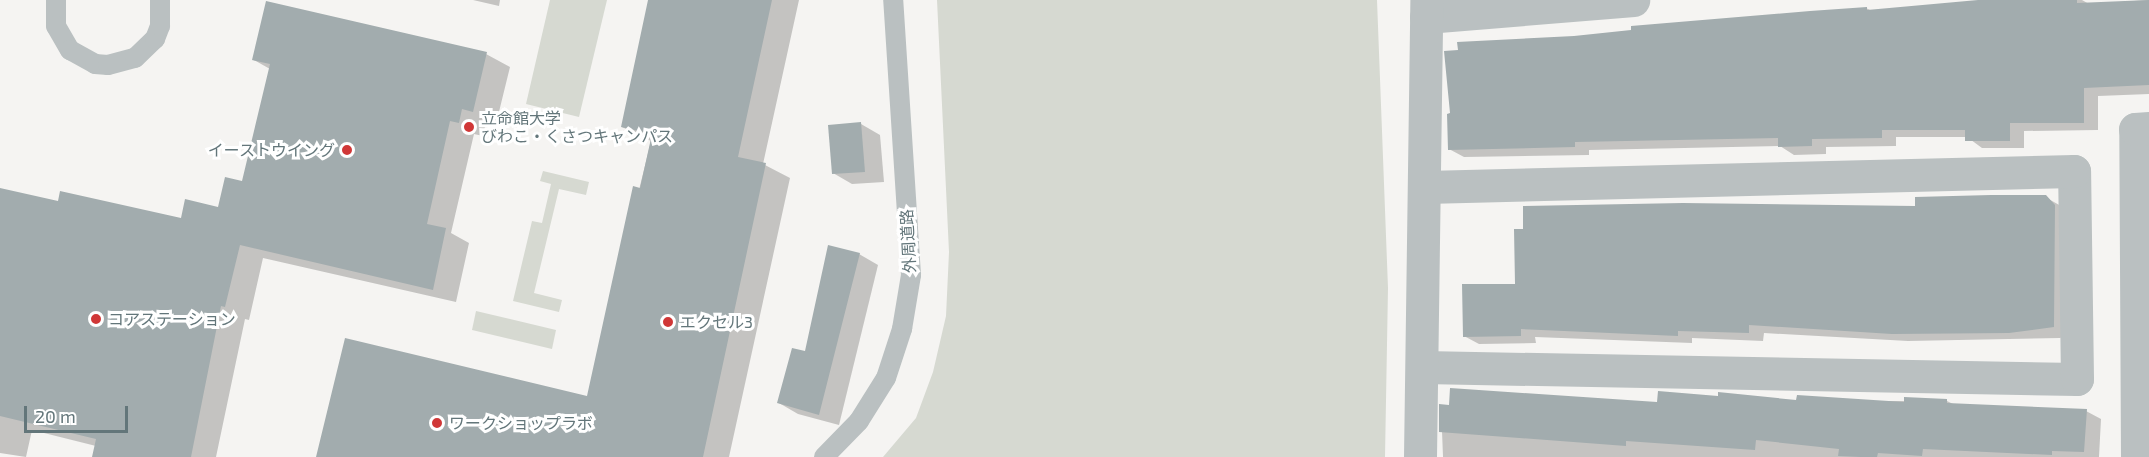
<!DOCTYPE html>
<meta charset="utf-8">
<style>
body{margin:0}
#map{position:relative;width:2149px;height:457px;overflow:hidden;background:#f5f4f2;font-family:"Exo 2","Noto Sans JP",sans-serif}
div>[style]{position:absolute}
.green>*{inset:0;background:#d6d9d1}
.shadow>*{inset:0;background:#0003}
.building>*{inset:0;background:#a2acae}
.service>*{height:20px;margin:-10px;padding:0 10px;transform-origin:10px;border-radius:10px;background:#bac0c1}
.minor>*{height:33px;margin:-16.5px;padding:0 16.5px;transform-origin:16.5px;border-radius:16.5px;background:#bac0c1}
.dots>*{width:16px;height:16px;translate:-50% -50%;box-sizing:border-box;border:3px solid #fff;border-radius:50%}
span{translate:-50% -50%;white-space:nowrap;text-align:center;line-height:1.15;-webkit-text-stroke:6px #fff;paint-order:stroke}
.poi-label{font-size:16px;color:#63767a}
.left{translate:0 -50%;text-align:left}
.right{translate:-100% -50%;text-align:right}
.street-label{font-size:16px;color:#63767a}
.scale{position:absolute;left:24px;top:406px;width:104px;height:27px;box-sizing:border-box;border:3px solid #63767a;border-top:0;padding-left:8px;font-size:18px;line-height:21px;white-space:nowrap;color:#63767a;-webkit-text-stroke:4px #fff;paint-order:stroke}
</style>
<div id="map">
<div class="green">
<div style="clip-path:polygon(550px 0,607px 0,579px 117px,526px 104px)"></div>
<div style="clip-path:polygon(937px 0,1377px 0,1388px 288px,1385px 457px,883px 457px,916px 418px,933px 372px,946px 316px,949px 252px)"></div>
<div style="clip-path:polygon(543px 171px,589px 182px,586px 195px,559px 189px,534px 293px,562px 300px,559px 312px,513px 301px,532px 221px,542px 223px,551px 184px,540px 181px)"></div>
<div style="clip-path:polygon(476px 311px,556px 330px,552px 349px,472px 330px)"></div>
</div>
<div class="shadow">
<div style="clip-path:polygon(473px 0,500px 0,499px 6px)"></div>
<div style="clip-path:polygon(650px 0,799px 0,763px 164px,790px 178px,729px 457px,318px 457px,588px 398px,651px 141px,622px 127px)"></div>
<div style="clip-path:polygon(1997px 0,2082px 0,2089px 4px,2149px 0,2149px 94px,2098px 96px,2098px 130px,2024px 131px,2024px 148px,1982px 148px,1967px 137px,1896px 137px,1896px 146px,1826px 147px,1826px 154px,1794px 155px,1780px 146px,1589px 150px,1589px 155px,1464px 157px,1449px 149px,1574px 37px,1866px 8px,1872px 11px)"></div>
<div style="clip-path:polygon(486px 54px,510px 67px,496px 124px,486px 122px,483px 136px,474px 134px,451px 233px,469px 243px,456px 302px,263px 258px,249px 320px,245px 319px,216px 457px,94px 457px,96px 446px,32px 430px,26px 457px,0 453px,0 190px,59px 203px,182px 220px,219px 209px,243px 183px,270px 69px,254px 60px)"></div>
<div style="clip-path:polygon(861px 124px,880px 135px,884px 182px,852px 184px,833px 173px)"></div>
<div style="clip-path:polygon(2045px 197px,2061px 206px,2068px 335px,2060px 338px,1908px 341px,1764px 333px,1763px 341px,1692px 338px,1692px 343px,1535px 337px,1536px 343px,1479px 344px,1464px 336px,1517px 286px,1917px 208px)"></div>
<div style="clip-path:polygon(859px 254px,878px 265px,839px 425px,798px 414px,779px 403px)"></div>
<div style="clip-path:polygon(1798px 401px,1947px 401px,1955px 405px,2086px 411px,2101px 419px,2099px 457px,1443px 457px,1441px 406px)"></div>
</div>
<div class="building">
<div style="clip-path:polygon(648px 0,772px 0,738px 157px,766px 163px,703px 457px,316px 457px,345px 338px,587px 396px,633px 186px,640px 188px,652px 134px,621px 127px)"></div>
<div style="clip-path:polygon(1978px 0,2077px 0,2077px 3px,2149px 0,2149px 85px,2084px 88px,2084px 123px,2010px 123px,2010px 141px,1965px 141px,1965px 130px,1882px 130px,1882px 138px,1812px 139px,1812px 146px,1778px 147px,1778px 138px,1575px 142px,1575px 147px,1448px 150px,1447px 114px,1450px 113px,1444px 51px,1458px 50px,1457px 42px,1574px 36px,1631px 30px,1631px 26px,1810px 11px,1867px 7px,1867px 10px)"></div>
<div style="clip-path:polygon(266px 1px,487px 52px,473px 112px,462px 109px,459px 123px,450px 121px,427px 224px,446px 228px,433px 290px,240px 245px,225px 307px,221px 306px,191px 457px,92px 457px,96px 439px,0 416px,0 188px,58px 201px,60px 191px,181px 218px,185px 199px,218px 207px,225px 177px,242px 181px,270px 64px,252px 60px)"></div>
<div style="clip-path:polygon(861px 122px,865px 172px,832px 174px,828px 125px)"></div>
<div style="clip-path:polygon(1991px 195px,2046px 195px,2055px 205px,2054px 327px,2009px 333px,1892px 334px,1749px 325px,1749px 333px,1678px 331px,1678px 336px,1521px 329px,1521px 336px,1463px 337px,1462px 284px,1515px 284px,1514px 229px,1523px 229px,1523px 206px,1683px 203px,1915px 206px,1915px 197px)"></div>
<div style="clip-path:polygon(828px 245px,860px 253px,819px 415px,777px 403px,792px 348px,805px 351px)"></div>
<div style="clip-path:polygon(1450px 388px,1657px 402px,1658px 391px,1718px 396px,1718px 392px,1796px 400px,1797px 395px,1904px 402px,1904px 397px,1947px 399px,1947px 403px,2087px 409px,2084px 452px,2052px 451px,2052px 455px,1923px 449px,1922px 456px,1878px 453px,1877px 457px,1861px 457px,1838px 456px,1839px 449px,1756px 440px,1755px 450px,1626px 441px,1626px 446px,1439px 432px,1439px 404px,1449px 405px)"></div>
</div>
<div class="service">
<div style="left:56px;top:0;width:26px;rotate:90deg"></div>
<div style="left:56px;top:26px;width:28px;rotate:60deg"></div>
<div style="left:70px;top:50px;width:29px;rotate:29deg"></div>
<div style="left:95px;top:64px;width:13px;rotate:4deg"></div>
<div style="left:108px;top:65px;width:28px;rotate:-15deg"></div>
<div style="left:135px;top:58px;width:28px;rotate:-44deg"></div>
<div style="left:155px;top:39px;width:14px;rotate:-69deg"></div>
<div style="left:160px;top:26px;width:26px;rotate:-90deg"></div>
<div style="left:824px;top:457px;width:50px;rotate:-45.8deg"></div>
<div style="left:859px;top:421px;width:51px;rotate:-57.9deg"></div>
<div style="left:886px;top:378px;width:52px;rotate:-71.9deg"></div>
<div style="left:902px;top:329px;width:55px;rotate:-80.5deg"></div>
<div style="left:911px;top:275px;width:276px;rotate:-93.7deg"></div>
</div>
<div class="minor">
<div style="left:1426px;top:17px;width:208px;rotate:-4.7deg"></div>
<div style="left:1423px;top:367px;width:654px;rotate:1.05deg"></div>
<div style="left:2077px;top:379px;width:208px;rotate:-90.8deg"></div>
<div style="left:2074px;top:171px;width:649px;rotate:178.59deg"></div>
<div style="left:1420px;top:457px;width:457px;rotate:-89.2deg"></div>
<div style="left:2137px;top:457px;width:328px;rotate:-90.3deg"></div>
<div style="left:2135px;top:129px;width:14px;rotate:-4deg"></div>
</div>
<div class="dots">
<div style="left:469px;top:127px;background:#d03737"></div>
<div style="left:347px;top:150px;background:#d03737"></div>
<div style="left:96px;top:319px;background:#d03737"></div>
<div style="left:668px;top:322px;background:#d03737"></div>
<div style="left:437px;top:423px;background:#d03737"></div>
</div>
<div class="poi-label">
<span class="left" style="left:481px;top:127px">立命館大学<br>びわこ・くさつキャンパス</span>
<span class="right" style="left:335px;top:150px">イーストウイング</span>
<span class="left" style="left:108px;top:319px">コアステーション</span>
<span class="left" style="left:680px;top:322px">エクセル3</span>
<span class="left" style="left:449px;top:423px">ワークショップラボ</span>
</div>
<div class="street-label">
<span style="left:908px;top:241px;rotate:-93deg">外周道路</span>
</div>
<div class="scale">20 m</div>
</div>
